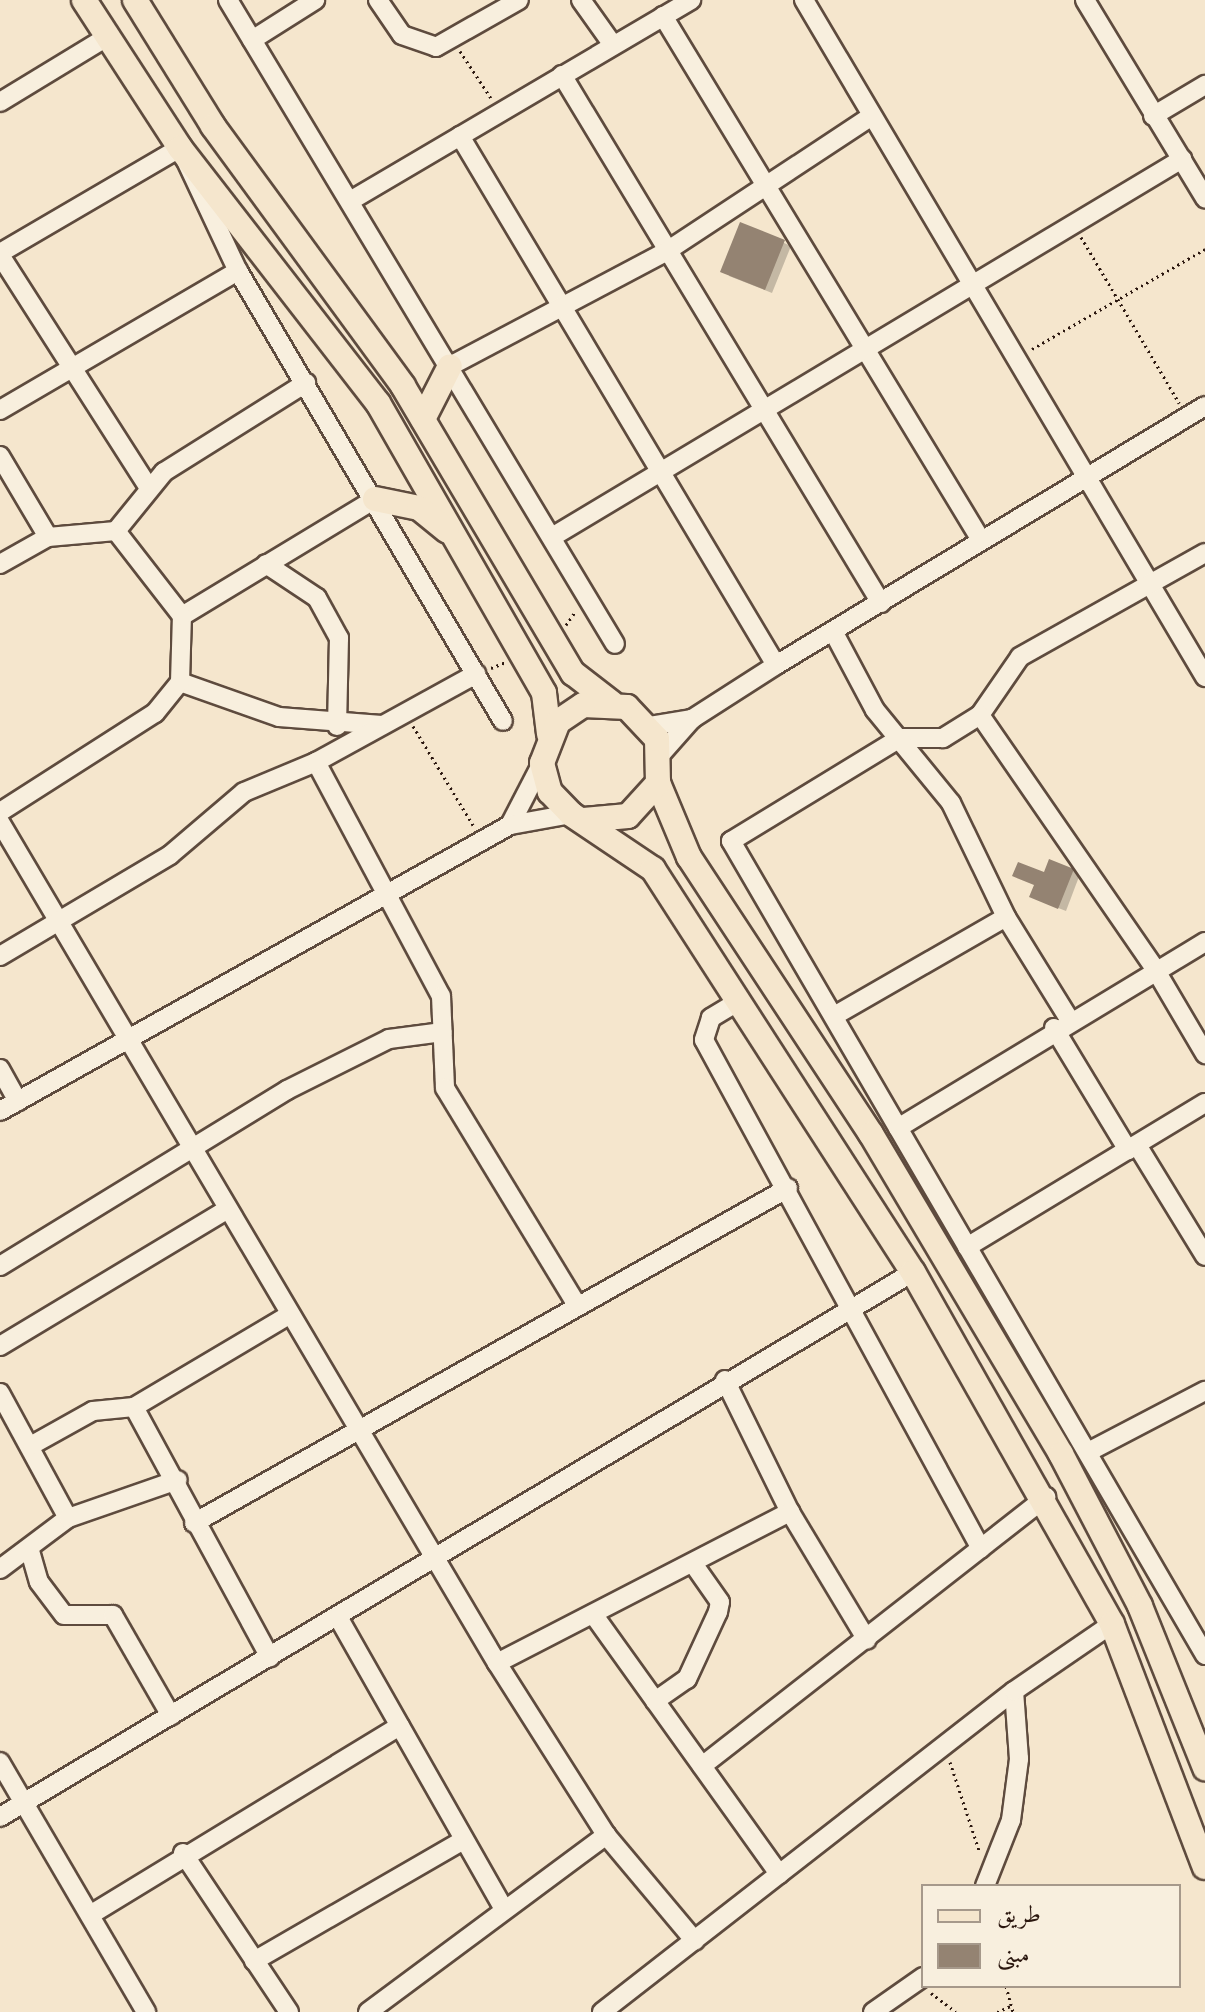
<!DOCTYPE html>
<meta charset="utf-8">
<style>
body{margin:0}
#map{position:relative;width:1205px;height:2012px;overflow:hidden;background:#f5e6cd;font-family:"IM FELL English",Amiri,serif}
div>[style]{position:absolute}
.shadow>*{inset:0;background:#0003}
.building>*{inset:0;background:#948372}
.path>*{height:3px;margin-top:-1.5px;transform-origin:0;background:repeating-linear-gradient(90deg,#2b170f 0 2px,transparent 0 6px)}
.roads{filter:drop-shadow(2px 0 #5e4b3e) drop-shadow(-2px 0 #5e4b3e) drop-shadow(0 2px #5e4b3e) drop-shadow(0 -2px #5e4b3e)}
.minor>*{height:18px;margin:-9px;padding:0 9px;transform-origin:9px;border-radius:9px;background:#f8efde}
.major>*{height:24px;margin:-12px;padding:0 12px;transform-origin:12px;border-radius:12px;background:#f5e6cd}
span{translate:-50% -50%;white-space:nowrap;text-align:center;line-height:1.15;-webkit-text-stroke:6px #f8efde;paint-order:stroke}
.legend{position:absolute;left:921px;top:1884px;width:260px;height:104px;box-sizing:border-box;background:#f8efde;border:2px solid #a6998b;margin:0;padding:10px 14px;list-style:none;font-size:24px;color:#2b170f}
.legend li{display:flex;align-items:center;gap:16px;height:40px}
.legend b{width:40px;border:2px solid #a6998b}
</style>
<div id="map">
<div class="shadow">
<div style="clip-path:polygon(742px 225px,791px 246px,772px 293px,729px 276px)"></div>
<div style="clip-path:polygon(1073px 870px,1080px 874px,1066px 911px,1038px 900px,1045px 875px)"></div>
</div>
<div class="building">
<div style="clip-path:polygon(740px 222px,785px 240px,765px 290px,720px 272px)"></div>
<div style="clip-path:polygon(1049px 859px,1074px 869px,1058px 909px,1029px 897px,1034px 885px,1012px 876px,1018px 862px,1044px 872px)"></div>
</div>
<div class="path">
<div style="left:460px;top:51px;width:56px;rotate:56.6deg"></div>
<div style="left:1081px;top:237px;width:193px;rotate:59.4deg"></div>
<div style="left:1032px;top:349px;width:200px;rotate:-30deg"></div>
<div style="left:566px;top:625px;width:16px;rotate:-55deg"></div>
<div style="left:491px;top:668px;width:16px;rotate:-22deg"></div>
<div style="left:413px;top:726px;width:116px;rotate:58.8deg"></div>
<div style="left:950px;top:1762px;width:93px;rotate:71.8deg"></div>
<div style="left:1006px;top:1986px;width:27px;rotate:75deg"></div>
<div style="left:931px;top:1993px;width:31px;rotate:37deg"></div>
<div style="left:997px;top:2012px;width:17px;rotate:-24deg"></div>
</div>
<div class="roads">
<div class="minor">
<div style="left:228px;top:0;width:751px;rotate:59deg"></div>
<div style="left:378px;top:0;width:42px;rotate:55.6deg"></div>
<div style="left:402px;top:35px;width:36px;rotate:19deg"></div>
<div style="left:436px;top:47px;width:95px;rotate:-29.5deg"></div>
<div style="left:581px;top:0;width:55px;rotate:54.6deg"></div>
<div style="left:804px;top:0;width:787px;rotate:59.36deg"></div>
<div style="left:1085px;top:0;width:232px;rotate:58.8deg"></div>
<div style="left:663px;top:16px;width:613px;rotate:58.75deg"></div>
<div style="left:252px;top:40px;width:75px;rotate:-32.4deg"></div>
<div style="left:562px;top:75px;width:617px;rotate:58.86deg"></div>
<div style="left:0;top:102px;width:125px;rotate:-31.3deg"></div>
<div style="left:1153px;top:116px;width:61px;rotate:-30.8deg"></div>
<div style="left:460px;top:136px;width:616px;rotate:59.15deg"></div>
<div style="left:350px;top:201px;width:396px;rotate:-30.5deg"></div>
<div style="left:0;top:253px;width:208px;rotate:-30.3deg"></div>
<div style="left:180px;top:148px;width:136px;rotate:64.8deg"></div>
<div style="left:238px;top:271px;width:522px;rotate:59.51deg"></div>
<div style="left:0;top:255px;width:277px;rotate:57.4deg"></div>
<div style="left:450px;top:366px;width:246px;rotate:-27.9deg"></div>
<div style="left:667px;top:251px;width:245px;rotate:-33.4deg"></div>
<div style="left:0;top:410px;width:276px;rotate:-30.3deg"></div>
<div style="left:0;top:456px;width:94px;rotate:59.3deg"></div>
<div style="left:552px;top:537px;width:735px;rotate:-30.96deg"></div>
<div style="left:1205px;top:553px;width:212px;rotate:150.7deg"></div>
<div style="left:1020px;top:657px;width:70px;rotate:124.6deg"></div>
<div style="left:980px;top:715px;width:44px;rotate:148.1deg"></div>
<div style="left:943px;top:738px;width:43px;rotate:180deg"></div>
<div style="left:900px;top:738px;width:198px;rotate:148.6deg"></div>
<div style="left:731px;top:841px;width:942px;rotate:59.79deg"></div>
<div style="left:0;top:564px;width:55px;rotate:-29.4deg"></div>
<div style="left:48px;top:537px;width:68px;rotate:-5deg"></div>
<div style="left:116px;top:531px;width:76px;rotate:-50.9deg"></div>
<div style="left:164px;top:472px;width:168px;rotate:-32.1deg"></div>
<div style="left:266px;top:564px;width:61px;rotate:33.7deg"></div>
<div style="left:317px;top:598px;width:46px;rotate:61.2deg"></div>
<div style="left:339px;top:638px;width:88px;rotate:91.3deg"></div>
<div style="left:182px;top:616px;width:226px;rotate:-31.2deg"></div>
<div style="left:834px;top:633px;width:87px;rotate:62deg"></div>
<div style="left:875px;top:710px;width:120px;rotate:50.7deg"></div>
<div style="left:951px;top:803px;width:127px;rotate:64.2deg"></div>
<div style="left:1006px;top:917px;width:120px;rotate:58.3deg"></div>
<div style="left:180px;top:682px;width:105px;rotate:19.5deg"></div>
<div style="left:279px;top:717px;width:103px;rotate:4.4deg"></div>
<div style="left:980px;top:715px;width:308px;rotate:55.4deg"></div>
<div style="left:1155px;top:969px;width:99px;rotate:59.5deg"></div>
<div style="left:650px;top:726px;width:43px;rotate:-9.5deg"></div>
<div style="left:661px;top:754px;width:47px;rotate:-48.5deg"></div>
<div style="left:692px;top:719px;width:100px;rotate:-32.7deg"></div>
<div style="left:776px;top:665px;width:501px;rotate:-31.12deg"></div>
<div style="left:316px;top:762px;width:265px;rotate:61.9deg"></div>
<div style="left:441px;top:996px;width:92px;rotate:87.5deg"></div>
<div style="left:445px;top:1088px;width:254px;rotate:58.7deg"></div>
<div style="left:0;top:812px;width:184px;rotate:-32.6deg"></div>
<div style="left:155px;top:713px;width:40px;rotate:-51deg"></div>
<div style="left:180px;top:682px;width:66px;rotate:-88.3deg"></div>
<div style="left:182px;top:616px;width:108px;rotate:-127.8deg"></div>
<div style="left:0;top:822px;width:977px;rotate:59.42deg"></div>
<div style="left:497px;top:1663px;width:204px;rotate:57.6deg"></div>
<div style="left:606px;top:1835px;width:138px;rotate:50deg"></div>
<div style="left:510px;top:825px;width:70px;rotate:-62.7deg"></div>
<div style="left:0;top:956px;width:198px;rotate:-30.7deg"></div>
<div style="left:170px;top:855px;width:97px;rotate:-40.4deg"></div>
<div style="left:244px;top:792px;width:78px;rotate:-22.6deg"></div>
<div style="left:316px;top:762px;width:183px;rotate:-28.8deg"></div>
<div style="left:739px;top:1001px;width:33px;rotate:149deg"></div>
<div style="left:711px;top:1018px;width:23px;rotate:108deg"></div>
<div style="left:704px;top:1040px;width:579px;rotate:61.44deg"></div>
<div style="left:834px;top:1016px;width:198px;rotate:-29.9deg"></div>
<div style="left:1054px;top:1028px;width:143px;rotate:58.8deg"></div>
<div style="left:0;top:1069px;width:37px;rotate:61deg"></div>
<div style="left:0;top:1111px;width:585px;rotate:-29.28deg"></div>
<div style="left:510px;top:825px;width:62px;rotate:-10.2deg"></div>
<div style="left:898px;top:1128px;width:359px;rotate:-31.2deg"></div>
<div style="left:1137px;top:1145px;width:130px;rotate:58.5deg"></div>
<div style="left:967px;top:1247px;width:278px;rotate:-31.2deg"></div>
<div style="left:0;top:1266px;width:337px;rotate:-31.5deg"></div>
<div style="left:287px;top:1090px;width:114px;rotate:-26.6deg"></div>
<div style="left:389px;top:1039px;width:54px;rotate:-7.4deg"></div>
<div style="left:0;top:1346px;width:262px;rotate:-31deg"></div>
<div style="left:725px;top:1380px;width:147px;rotate:63.8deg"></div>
<div style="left:790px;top:1512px;width:149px;rotate:59deg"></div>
<div style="left:0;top:1393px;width:142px;rotate:61.5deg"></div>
<div style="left:134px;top:1407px;width:285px;rotate:61.5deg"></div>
<div style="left:32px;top:1445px;width:70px;rotate:-29.1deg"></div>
<div style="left:93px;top:1411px;width:41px;rotate:-5.6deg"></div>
<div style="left:134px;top:1407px;width:178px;rotate:-30.7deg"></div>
<div style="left:1090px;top:1451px;width:130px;rotate:-27.6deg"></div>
<div style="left:194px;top:1523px;width:682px;rotate:-29.42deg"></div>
<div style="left:30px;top:1551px;width:32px;rotate:74deg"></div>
<div style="left:39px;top:1582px;width:41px;rotate:52.9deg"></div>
<div style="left:64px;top:1615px;width:49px"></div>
<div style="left:113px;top:1615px;width:116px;rotate:60.1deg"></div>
<div style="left:0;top:1569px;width:85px;rotate:-36.9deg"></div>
<div style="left:68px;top:1518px;width:116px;rotate:-19.1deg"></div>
<div style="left:593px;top:1614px;width:320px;rotate:54.4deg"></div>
<div style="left:338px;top:1617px;width:335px;rotate:60.4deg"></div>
<div style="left:497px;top:1663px;width:330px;rotate:-27.3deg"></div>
<div style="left:655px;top:1701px;width:39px;rotate:-35deg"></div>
<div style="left:687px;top:1679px;width:74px;rotate:-65.2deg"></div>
<div style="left:718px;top:1612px;width:10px;rotate:-79deg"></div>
<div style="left:720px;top:1602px;width:45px;rotate:-125.1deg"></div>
<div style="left:0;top:1762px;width:290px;rotate:59.7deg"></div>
<div style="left:702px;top:1766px;width:437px;rotate:-38deg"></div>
<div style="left:0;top:1817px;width:1063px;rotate:-30.83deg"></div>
<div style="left:183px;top:1853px;width:191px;rotate:56.3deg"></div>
<div style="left:985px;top:1886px;width:71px;rotate:-68.5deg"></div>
<div style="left:1011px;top:1820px;width:62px;rotate:-82.5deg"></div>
<div style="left:1019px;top:1759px;width:68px;rotate:-94.2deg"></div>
<div style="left:90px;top:1915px;width:363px;rotate:-31.4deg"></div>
<div style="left:254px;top:1961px;width:242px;rotate:-30deg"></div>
<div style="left:368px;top:2012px;width:297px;rotate:-36.6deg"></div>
<div style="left:602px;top:2012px;width:522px;rotate:-37.92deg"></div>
<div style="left:1014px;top:1691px;width:119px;rotate:-34.4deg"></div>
<div style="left:873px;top:2012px;width:61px;rotate:-35deg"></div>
</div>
<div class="major">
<div style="left:84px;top:0;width:176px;rotate:57deg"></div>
<div style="left:180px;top:148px;width:323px;rotate:52.2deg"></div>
<div style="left:378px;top:403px;width:334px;rotate:60.2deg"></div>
<div style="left:544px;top:693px;width:41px;rotate:83deg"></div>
<div style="left:135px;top:0;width:148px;rotate:58.2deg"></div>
<div style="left:213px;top:126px;width:322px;rotate:53.8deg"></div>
<div style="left:403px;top:386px;width:334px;rotate:59.4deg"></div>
<div style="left:573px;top:673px;width:49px;rotate:37.6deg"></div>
<div style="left:423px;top:419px;width:59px;rotate:-63deg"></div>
<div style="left:375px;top:499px;width:45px;rotate:11.6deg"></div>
<div style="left:419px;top:508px;width:36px;rotate:39deg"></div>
<div style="left:658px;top:783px;width:80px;rotate:67.3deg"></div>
<div style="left:689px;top:857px;width:331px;rotate:56.7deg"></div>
<div style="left:871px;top:1134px;width:372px;rotate:59.3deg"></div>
<div style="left:1061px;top:1454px;width:171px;rotate:62.5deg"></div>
<div style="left:1140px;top:1606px;width:175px;rotate:68.1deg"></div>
<div style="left:584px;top:820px;width:44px;rotate:-5.2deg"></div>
<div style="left:628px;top:816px;width:45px;rotate:-47.7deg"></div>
<div style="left:658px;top:783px;width:44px;rotate:-91.3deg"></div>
<div style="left:657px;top:739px;width:44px;rotate:-133.2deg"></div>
<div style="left:627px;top:707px;width:44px;rotate:-177.4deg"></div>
<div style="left:583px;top:705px;width:30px;rotate:146deg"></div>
<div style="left:558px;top:722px;width:44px;rotate:111.3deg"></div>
<div style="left:542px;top:763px;width:30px;rotate:75deg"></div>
<div style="left:550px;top:792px;width:30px;rotate:46deg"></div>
<div style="left:571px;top:814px;width:99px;rotate:33.9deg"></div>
<div style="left:653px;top:869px;width:480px;rotate:57.2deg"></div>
<div style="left:913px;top:1272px;width:404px;rotate:60.5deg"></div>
<div style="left:1112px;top:1624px;width:260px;rotate:69.1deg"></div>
</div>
</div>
<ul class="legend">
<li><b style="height:10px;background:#f5e6cd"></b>طريق</li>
<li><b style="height:22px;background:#948372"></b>مبنى</li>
</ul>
</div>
